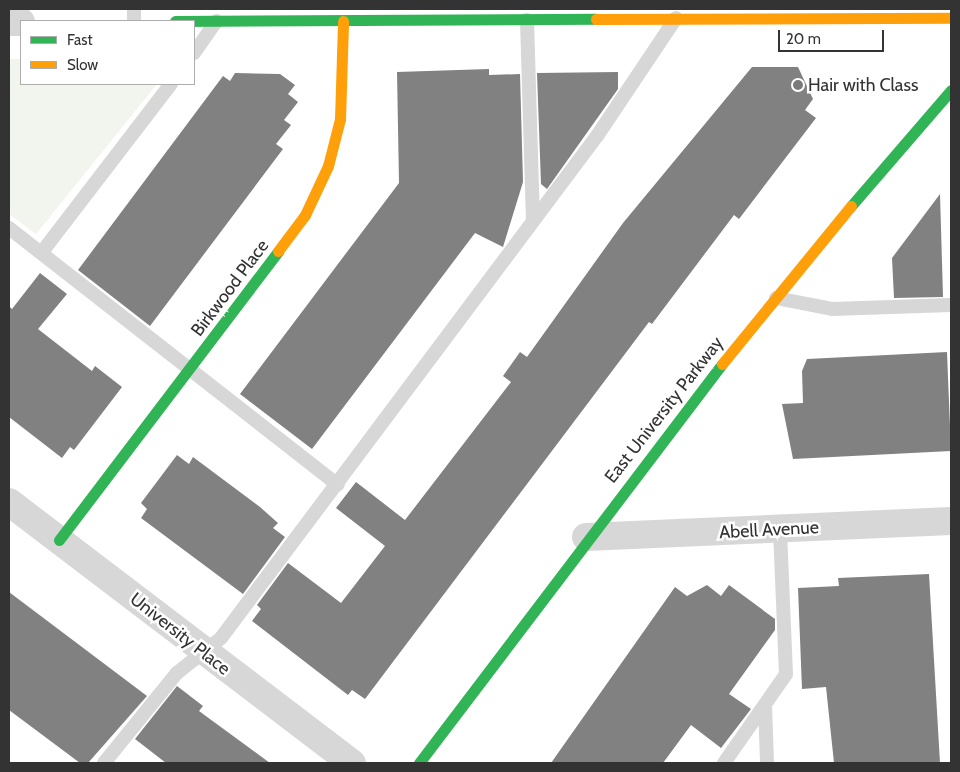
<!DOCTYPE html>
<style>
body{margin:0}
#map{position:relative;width:960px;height:772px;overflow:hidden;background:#fff;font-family:Cabin,sans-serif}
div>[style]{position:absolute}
.green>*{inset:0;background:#f1f5ed}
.building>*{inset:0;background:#818181}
.lane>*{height:14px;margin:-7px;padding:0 7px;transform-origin:7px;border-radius:7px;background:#d7d7d7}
.street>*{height:28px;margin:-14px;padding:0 14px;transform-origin:14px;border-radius:14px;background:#d7d7d7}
.fast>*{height:11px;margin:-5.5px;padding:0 5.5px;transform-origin:5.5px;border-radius:5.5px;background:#30b455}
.slow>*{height:11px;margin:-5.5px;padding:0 5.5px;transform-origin:5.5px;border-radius:5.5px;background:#ff9f0a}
.dots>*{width:14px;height:14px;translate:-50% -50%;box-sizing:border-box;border:2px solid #fff;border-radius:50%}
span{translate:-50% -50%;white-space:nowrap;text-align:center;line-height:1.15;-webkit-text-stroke:5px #fff;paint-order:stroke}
.poi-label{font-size:18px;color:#333}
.left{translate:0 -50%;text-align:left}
.street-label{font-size:18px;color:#333}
.frame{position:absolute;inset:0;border:10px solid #333;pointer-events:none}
.legend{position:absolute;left:20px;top:20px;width:175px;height:65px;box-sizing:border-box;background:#fff;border:1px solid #adadad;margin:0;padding:6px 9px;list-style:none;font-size:15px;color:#333}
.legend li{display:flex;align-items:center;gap:10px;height:25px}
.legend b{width:25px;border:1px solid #adadad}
.scale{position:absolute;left:778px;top:30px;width:106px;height:22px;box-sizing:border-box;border:2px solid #333;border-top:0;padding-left:6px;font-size:15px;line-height:18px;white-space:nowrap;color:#333;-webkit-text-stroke:4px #fff;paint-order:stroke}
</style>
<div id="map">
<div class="green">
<div style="clip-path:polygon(9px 59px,21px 59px,21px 84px,157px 84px,36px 234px,9px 214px)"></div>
</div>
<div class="building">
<div style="clip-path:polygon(752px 67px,798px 67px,813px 99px,805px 110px,816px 118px,739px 219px,734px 215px,652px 324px,649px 322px,365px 699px,352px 690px,348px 695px,252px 621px,261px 609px,257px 605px,288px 563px,341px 603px,385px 546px,336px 508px,356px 482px,405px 520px,511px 382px,503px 376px,520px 352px,527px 357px,623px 223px)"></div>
<div style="clip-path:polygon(489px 69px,489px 75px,520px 74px,523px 182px,503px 247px,475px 233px,312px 449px,240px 394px,399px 183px,397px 72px)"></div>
<div style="clip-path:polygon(618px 72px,618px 89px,547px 189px,541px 184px,537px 73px)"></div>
<div style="clip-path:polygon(235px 73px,280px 74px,295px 85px,288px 94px,298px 102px,284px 120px,291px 125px,276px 144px,283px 149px,150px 326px,78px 270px,223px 76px,230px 81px)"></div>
<div style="clip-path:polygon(940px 194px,943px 297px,894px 298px,892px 258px)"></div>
<div style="clip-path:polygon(40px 273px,67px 294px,38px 329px,92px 371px,95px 366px,122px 387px,74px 450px,70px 447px,62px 458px,9px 417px,9px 306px,12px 309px)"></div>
<div style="clip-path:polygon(947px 352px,951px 451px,793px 459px,782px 404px,803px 403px,802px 371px,807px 359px)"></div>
<div style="clip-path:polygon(177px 455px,189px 464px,193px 457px,260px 507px,278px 523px,273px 528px,285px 537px,243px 594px,141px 518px,147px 509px,141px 503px)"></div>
<div style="clip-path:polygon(929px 574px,940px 763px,834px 763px,826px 687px,802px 689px,798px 588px,839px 586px,838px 578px)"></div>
<div style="clip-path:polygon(707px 585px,721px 596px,729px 585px,775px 619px,775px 630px,729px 694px,751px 709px,721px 748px,691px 725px,663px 763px,551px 763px,675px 587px,687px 596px)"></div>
<div style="clip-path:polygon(9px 592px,147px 696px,88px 763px,80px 763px,9px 710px)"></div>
<div style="clip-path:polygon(177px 686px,203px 706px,199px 711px,270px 763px,166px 763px,135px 739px)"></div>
</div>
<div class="lane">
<div style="left:134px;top:9px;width:12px;rotate:90deg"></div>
<div style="left:527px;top:20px;width:199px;rotate:88.3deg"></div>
<div style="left:194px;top:53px;width:39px;rotate:-55deg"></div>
<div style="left:9px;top:228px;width:417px;rotate:38deg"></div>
<div style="left:42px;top:252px;width:212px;rotate:-52.5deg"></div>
<div style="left:776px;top:298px;width:57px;rotate:11.1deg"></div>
<div style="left:832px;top:309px;width:119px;rotate:-1.9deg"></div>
<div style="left:765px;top:705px;width:58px;rotate:88deg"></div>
<div style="left:104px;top:763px;width:116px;rotate:-51deg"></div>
<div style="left:177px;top:673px;width:56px;rotate:-38.5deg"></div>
<div style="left:221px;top:638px;width:627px;rotate:-53.17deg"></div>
<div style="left:597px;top:136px;width:142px;rotate:-56.2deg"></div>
<div style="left:724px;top:763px;width:108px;rotate:-55.1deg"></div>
<div style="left:786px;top:674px;width:145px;rotate:-92.4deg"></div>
</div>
<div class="street">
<div style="left:9px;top:22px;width:12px"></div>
<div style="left:9px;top:502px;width:431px;rotate:37.3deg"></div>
<div style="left:586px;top:537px;width:365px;rotate:-2.5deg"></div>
</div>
<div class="fast">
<div style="left:175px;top:21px;width:421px;rotate:-0.3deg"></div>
<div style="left:851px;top:206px;width:153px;rotate:-49.2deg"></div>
<div style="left:59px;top:540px;width:363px;rotate:-52.8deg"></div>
<div style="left:419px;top:763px;width:501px;rotate:-52.79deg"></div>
</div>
<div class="slow">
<div style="left:596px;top:19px;width:355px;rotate:-0.2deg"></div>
<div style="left:278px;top:251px;width:45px;rotate:-53.1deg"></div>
<div style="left:305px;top:215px;width:54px;rotate:-64.9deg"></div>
<div style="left:328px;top:166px;width:49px;rotate:-75.7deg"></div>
<div style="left:340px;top:119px;width:98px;rotate:-88.2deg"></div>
<div style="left:722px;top:364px;width:204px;rotate:-50.8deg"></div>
</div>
<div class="dots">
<div style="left:798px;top:85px;background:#7a7a7a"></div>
</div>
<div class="poi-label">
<span class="left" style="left:808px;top:85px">Hair with Class</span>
</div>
<div class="street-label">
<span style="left:230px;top:288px;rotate:-53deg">Birkwood Place</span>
<span style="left:664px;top:410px;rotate:-52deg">East University Parkway</span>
<span style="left:769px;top:530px;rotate:-3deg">Abell Avenue</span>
<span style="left:180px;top:634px;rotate:38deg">University Place</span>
</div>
<div class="frame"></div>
<ul class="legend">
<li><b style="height:6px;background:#30b455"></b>Fast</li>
<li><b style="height:6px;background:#ff9f0a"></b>Slow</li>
</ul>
<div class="scale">20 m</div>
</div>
